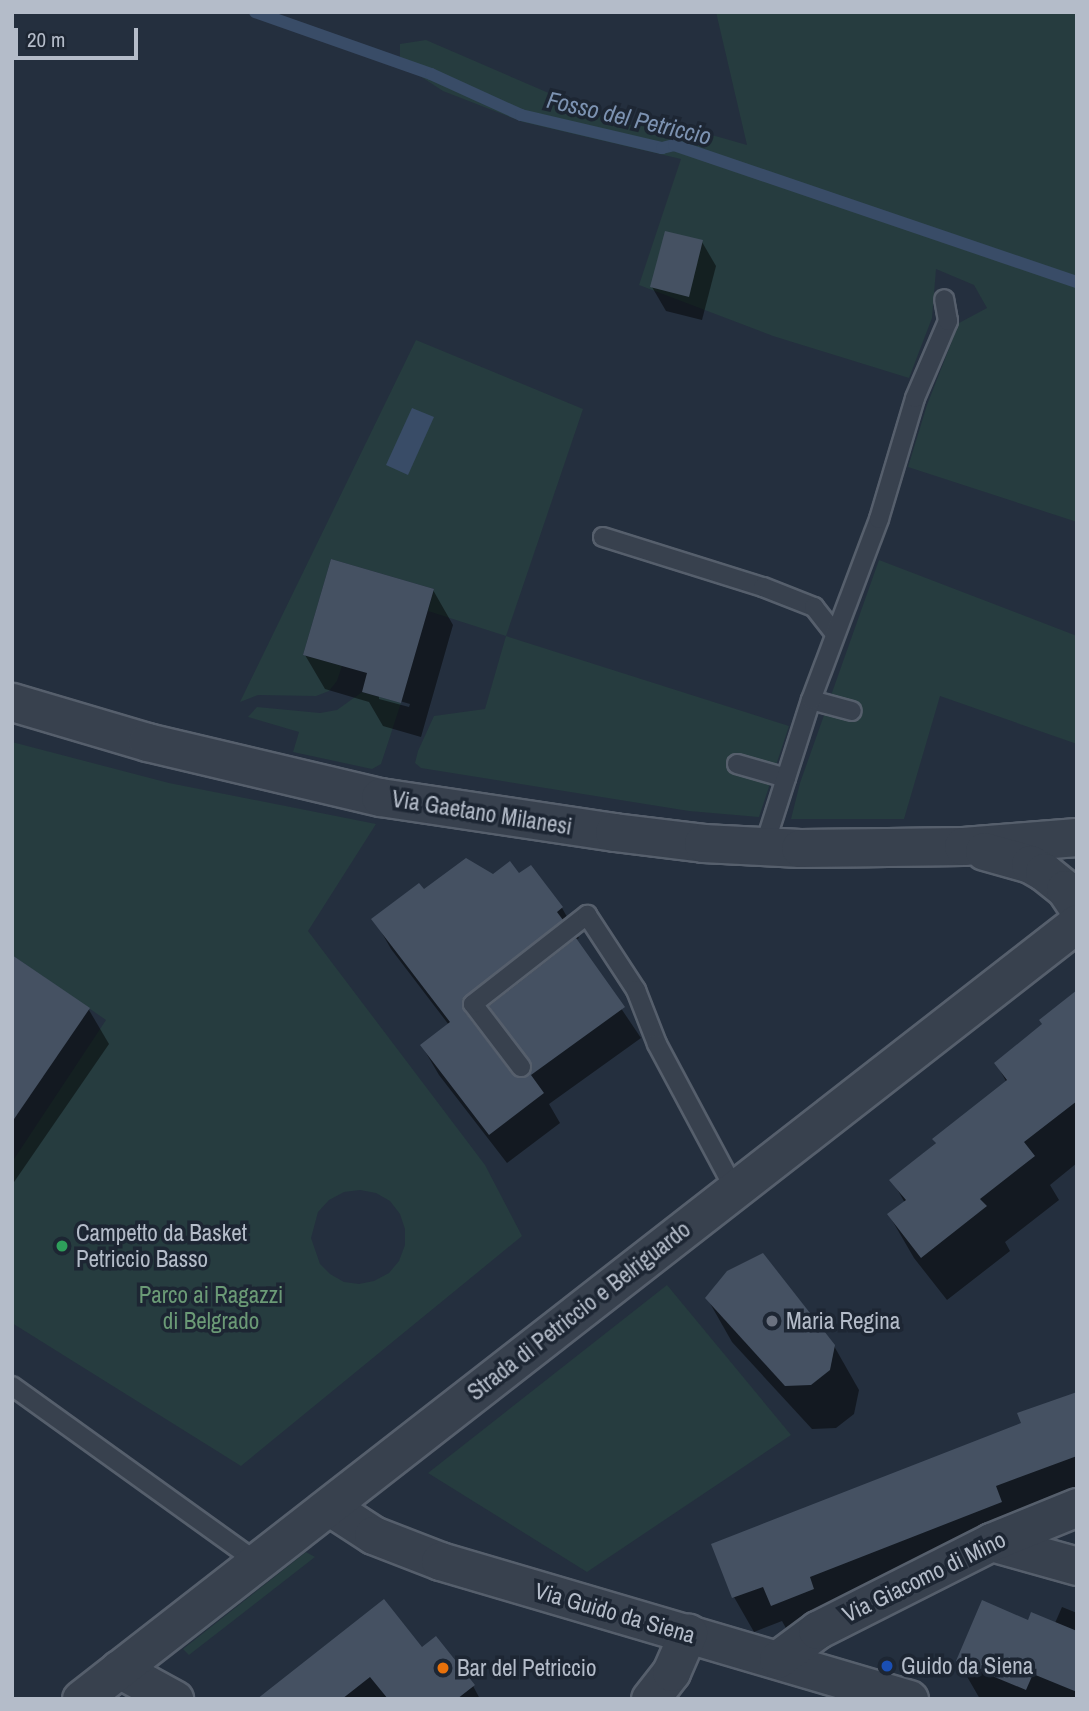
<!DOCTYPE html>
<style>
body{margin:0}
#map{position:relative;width:1089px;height:1711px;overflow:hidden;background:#242f3e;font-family:"Archivo Narrow",sans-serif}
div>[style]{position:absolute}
.green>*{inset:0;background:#263c3f}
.water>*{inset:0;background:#394c67}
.shadow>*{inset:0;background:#0007}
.stream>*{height:12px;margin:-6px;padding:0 6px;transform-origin:6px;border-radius:6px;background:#394c67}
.building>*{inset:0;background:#455162}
.roads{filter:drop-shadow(2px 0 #565f6c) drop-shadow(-2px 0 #565f6c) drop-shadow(0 2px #565f6c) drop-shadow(0 -2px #565f6c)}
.lane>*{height:18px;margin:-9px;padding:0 9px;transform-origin:9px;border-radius:9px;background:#38414e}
.street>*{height:37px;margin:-18.5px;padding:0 18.5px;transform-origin:18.5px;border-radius:18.5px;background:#38414e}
.dots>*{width:19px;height:19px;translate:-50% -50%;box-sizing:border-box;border:4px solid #1d2633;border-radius:50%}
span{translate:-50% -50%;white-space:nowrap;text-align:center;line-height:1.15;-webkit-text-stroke:7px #1d2633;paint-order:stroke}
.street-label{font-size:23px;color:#b4bcc9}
.poi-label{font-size:23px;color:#b4bcc9}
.left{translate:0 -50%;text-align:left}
.park-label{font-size:23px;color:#6b9a76}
.water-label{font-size:24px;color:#7c92b1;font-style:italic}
.frame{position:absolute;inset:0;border:14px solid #b4bcc9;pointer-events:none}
.scale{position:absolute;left:14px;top:28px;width:124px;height:32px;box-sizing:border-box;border:4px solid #b4bcc9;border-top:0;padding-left:9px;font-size:21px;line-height:24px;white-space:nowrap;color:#b4bcc9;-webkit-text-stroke:5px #1d2633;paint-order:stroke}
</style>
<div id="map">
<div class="green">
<div style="clip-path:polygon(716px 12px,1077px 12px,1077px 522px,908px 467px,927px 405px,959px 323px,987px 308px,974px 285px,936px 269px,932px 318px,909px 378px,773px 336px,639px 285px,681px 159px,523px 122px,443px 91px,400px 63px,400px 44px,426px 40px,623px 125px,673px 124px,747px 145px)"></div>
<div style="clip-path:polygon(416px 340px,583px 409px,506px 636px,789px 726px,759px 817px,689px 811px,421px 768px,415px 763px,418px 751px,434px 716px,485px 709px,506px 636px,428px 611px,434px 589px,331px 559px,303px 655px,342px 666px,337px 681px,329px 691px,316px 696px,258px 695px,240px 702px)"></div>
<div style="clip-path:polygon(879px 560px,1077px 636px,1077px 744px,940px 696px,904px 819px,791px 819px,800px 783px)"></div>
<div style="clip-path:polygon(362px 692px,401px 703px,381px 764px,372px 769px,293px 752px,299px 732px,248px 717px,257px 707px,320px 713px,337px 710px)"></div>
<div style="clip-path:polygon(evenodd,12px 742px,169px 783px,376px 824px,308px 931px,485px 1165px,522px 1236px,241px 1466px,12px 1323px,12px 1162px,106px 1020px,12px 955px,12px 742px,360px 1190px,376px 1193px,390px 1201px,400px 1214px,405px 1229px,405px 1245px,399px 1261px,389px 1273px,374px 1281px,359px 1284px,344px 1282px,330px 1274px,320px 1264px,311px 1238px,318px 1212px,329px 1200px,344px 1192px,360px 1190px)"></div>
<div style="clip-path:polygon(667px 1285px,791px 1435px,587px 1572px,428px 1473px)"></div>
<div style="clip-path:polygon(306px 1552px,315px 1557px,189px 1655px,183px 1649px)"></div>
</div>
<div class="water">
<div style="clip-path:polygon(412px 408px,434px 417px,408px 475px,386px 465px)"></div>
</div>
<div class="shadow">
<div style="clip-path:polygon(702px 242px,716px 266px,702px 320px,666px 311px,652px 287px)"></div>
<div style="clip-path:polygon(evenodd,433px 590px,453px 625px,421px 737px,383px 726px,369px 702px,325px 689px,305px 655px,433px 590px,379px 695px,410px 704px,409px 707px,379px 699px,379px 695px)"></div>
<div style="clip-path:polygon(evenodd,530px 867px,562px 908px,579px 938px,575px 940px,641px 1038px,549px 1104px,560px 1123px,507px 1163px,439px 1075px,422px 1046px,449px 1025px,391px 949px,374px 919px,423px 892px,493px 876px,518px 876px,530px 867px,497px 1016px,532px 1069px,529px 1078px,522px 1080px,511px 1076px,478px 1031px,497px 1016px)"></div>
<div style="clip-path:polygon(12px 957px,89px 1010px,109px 1044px,12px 1185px)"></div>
<div style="clip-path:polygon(1077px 1000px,1077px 1163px,1050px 1185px,1059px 1200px,1005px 1242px,1010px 1251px,947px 1300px,914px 1258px,889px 1215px,905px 1203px,892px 1180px,1007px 1083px,996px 1063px)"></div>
<div style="clip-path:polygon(707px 1298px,834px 1346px,859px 1390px,854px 1414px,836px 1428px,812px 1429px,732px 1342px)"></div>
<div style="clip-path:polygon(1077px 1394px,1077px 1497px,792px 1639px,782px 1621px,754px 1632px,734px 1597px)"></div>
<div style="clip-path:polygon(1062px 1607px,1077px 1613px,1077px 1699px,980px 1699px,958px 1661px,1029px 1622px,1055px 1623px)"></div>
<div style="clip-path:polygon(422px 1649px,473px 1686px,480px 1699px,260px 1699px)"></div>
</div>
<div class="stream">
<div style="left:255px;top:12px;width:187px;rotate:19.4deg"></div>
<div style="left:431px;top:74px;width:99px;rotate:24.5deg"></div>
<div style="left:521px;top:115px;width:145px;rotate:13.2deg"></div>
<div style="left:662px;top:148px;width:12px;rotate:-14deg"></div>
<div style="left:674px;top:145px;width:426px;rotate:18.8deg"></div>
</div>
<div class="building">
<div style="clip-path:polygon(665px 231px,703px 240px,689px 297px,650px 287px)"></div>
<div style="clip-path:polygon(331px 559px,434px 589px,401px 703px,362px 692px,367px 673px,303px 655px)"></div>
<div style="clip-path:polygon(466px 858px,493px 874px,510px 861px,519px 873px,531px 865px,563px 907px,557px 912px,563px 920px,462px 1000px,464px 1011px,512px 1074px,522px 1078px,527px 1076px,532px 1065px,489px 1006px,576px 938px,625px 1007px,531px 1075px,544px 1093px,489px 1135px,420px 1045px,450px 1022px,371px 919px,419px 883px,424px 889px)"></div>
<div style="clip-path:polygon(12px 955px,90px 1008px,12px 1122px)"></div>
<div style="clip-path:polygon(1077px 990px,1077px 1101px,1024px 1142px,1035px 1156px,980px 1199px,987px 1206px,921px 1258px,887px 1214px,906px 1200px,889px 1180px,936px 1143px,932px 1139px,1007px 1080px,994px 1063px,1042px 1024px,1039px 1020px)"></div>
<div style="clip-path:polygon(763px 1253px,835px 1345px,830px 1370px,811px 1385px,785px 1386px,705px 1298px,727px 1271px)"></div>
<div style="clip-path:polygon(1077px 1392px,1077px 1456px,996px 1486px,1002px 1502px,810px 1577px,814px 1589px,771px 1606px,763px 1587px,732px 1598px,711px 1544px,1021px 1423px,1017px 1413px)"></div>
<div style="clip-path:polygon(384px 1599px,422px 1647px,436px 1636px,475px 1685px,457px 1699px,388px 1699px,370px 1677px,342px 1699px,257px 1699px)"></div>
<div style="clip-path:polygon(982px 1600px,1028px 1620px,1031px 1612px,1077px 1631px,1077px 1692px,1033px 1674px,1026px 1690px,956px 1661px)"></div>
</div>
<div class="roads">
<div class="lane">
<div style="left:603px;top:537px;width:168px;rotate:17.4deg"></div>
<div style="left:763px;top:587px;width:55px;rotate:21.4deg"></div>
<div style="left:814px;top:607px;width:34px;rotate:52deg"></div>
<div style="left:811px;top:700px;width:42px;rotate:15deg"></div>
<div style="left:737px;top:764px;width:51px;rotate:15.9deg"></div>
<div style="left:764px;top:847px;width:154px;rotate:-72.3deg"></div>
<div style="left:811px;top:700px;width:193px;rotate:-69.4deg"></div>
<div style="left:879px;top:519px;width:126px;rotate:-73.4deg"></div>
<div style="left:915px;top:398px;width:84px;rotate:-66.8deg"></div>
<div style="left:948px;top:321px;width:22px;rotate:-100deg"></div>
<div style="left:521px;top:1067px;width:79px;rotate:-127.3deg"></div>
<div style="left:473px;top:1004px;width:145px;rotate:-38deg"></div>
<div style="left:587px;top:915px;width:90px;rotate:56.8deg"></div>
<div style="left:636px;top:990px;width:58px;rotate:68.7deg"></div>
<div style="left:657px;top:1044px;width:166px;rotate:61.9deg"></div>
<div style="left:12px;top:1386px;width:303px;rotate:35.7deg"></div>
</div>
<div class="street">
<div style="left:12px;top:702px;width:141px;rotate:16.5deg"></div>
<div style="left:147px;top:742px;width:239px;rotate:13.3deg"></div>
<div style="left:380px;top:797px;width:237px;rotate:8.5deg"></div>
<div style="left:614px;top:832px;width:90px;rotate:7deg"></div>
<div style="left:703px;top:843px;width:97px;rotate:3deg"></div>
<div style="left:800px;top:848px;width:163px;rotate:-0.7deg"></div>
<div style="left:963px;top:846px;width:114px;rotate:-4.5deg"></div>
<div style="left:984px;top:851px;width:48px;rotate:15.8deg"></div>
<div style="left:1030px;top:864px;width:16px;rotate:30deg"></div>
<div style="left:1044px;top:872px;width:27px;rotate:39deg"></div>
<div style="left:1065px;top:889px;width:22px;rotate:56deg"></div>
<div style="left:330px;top:1507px;width:51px;rotate:33.1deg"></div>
<div style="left:373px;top:1535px;width:72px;rotate:21.2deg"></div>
<div style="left:440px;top:1561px;width:489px;rotate:16.4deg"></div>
<div style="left:991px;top:1542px;width:89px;rotate:15.6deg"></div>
<div style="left:778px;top:1659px;width:49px;rotate:-36.6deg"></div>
<div style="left:817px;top:1630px;width:195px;rotate:-26.8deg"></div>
<div style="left:991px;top:1542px;width:93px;rotate:-22.1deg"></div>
<div style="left:119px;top:1669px;width:63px;rotate:28.6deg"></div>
<div style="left:81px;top:1699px;width:1263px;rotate:-37.92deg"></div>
<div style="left:650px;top:1699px;width:34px;rotate:-52deg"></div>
<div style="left:671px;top:1672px;width:43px;rotate:-66.4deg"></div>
</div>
</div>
<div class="dots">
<div style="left:62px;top:1246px;background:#2e9e5b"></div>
<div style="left:772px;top:1321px;background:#6b7280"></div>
<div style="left:887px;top:1666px;background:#1a4fb4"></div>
<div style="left:443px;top:1668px;background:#e8710a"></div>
</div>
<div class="street-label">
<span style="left:482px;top:813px;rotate:9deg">Via Gaetano Milanesi</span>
<span style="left:579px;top:1311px;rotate:-38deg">Strada di Petriccio e Belriguardo</span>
<span style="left:924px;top:1577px;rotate:-26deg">Via Giacomo di Mino</span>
<span style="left:615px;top:1613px;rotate:16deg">Via Guido da Siena</span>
</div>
<div class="poi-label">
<span class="left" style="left:76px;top:1246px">Campetto da Basket<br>Petriccio Basso</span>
<span class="left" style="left:786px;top:1321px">Maria Regina</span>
<span class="left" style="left:901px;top:1666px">Guido da Siena</span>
<span class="left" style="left:457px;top:1668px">Bar del Petriccio</span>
</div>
<div class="park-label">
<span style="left:211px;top:1308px">Parco ai Ragazzi<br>di Belgrado</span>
</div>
<div class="water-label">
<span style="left:629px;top:118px;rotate:13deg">Fosso del Petriccio</span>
</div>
<div class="frame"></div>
<div class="scale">20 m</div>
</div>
